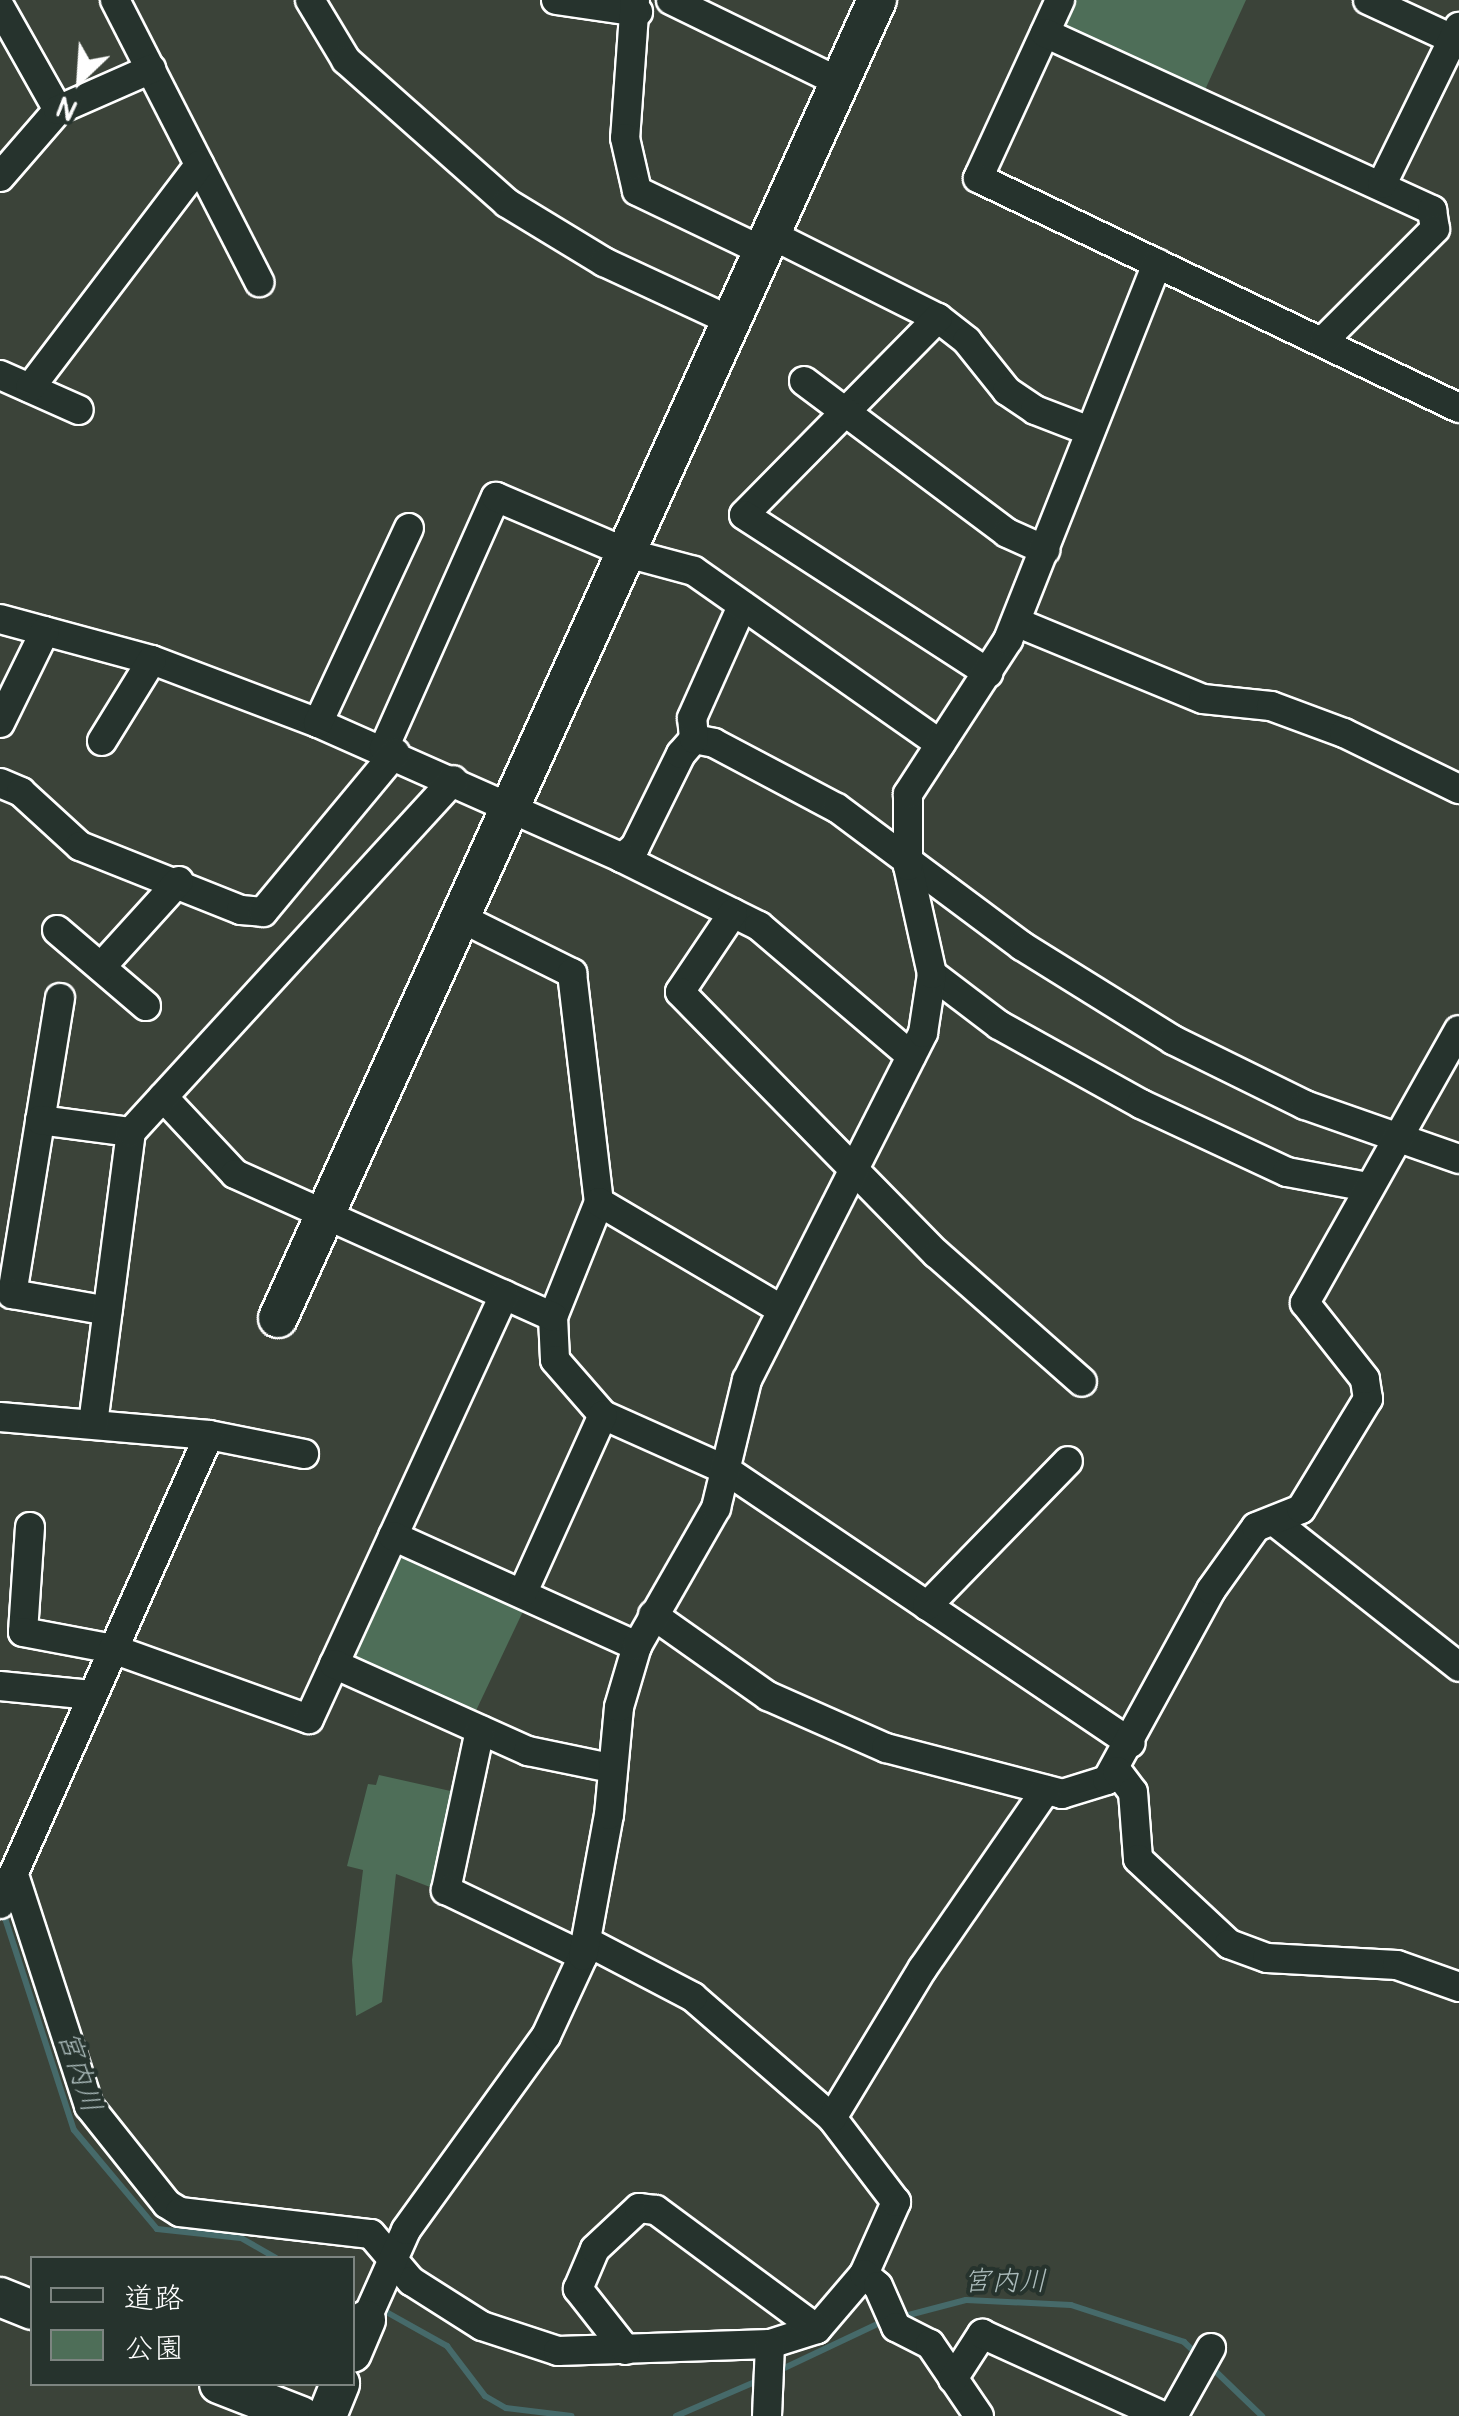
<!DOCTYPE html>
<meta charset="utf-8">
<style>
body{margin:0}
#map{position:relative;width:1459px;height:2416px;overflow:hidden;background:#3b4339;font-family:Pangolin,"Klee One",sans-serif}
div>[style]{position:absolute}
.green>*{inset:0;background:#4e6e58}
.stream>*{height:6px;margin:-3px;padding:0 3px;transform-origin:3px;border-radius:3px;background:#466a6a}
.roads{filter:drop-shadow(2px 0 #fff) drop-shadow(-2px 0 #fff) drop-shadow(0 2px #fff) drop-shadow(0 -2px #fff)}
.street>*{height:28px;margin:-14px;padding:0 14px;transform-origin:14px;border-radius:14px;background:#26332d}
.secondary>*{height:38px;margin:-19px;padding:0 19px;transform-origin:19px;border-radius:19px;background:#26332d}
span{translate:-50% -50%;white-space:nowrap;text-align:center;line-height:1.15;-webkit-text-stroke:8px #26332d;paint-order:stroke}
.water-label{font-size:28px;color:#acbcbc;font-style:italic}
.legend{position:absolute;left:30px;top:2256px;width:325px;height:130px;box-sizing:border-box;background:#26332d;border:2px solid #7d8581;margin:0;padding:12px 18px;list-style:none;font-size:30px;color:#fff}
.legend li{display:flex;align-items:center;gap:20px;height:50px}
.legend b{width:50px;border:2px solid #7d8581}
.north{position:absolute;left:30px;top:30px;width:100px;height:100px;-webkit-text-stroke:8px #26332d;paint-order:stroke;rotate:205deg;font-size:28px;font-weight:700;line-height:40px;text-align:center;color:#fff}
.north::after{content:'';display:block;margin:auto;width:35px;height:45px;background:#fff;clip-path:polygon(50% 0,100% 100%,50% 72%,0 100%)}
</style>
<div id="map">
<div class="green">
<div style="clip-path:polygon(1073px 0,1246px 0,1204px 92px,1068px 31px,1065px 18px)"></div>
<div style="clip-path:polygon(409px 1550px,526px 1605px,473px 1717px,357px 1663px,350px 1646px,390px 1559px)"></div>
<div style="clip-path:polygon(379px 1775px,455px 1792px,430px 1887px,396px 1874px,382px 2002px,356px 2016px,352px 1960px,363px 1870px,347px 1866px,368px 1784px,376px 1785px)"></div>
</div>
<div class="stream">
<div style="left:3px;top:1912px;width:229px;rotate:72deg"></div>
<div style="left:74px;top:2130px;width:129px;rotate:50deg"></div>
<div style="left:157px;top:2229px;width:84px;rotate:6.1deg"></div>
<div style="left:241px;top:2238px;width:40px;rotate:29.7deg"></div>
<div style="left:381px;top:2309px;width:76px;rotate:29.3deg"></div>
<div style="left:447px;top:2346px;width:63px;rotate:52.8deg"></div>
<div style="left:485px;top:2396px;width:24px;rotate:30deg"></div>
<div style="left:506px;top:2408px;width:66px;rotate:6.9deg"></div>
<div style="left:901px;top:2317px;width:67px;rotate:-14.7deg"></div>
<div style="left:966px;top:2300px;width:105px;rotate:2.7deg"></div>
<div style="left:1071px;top:2305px;width:119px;rotate:18.1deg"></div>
<div style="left:1184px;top:2342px;width:22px;rotate:43deg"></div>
<div style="left:1209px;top:2365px;width:74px;rotate:43.9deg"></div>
<div style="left:778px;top:2371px;width:117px;rotate:-25.3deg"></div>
<div style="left:676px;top:2416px;width:94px;rotate:-23.3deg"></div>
</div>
<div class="roads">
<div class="street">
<div style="left:115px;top:0;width:317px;rotate:62.9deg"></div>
<div style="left:310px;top:0;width:70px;rotate:59deg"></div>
<div style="left:346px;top:60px;width:215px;rotate:41.6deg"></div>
<div style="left:507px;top:203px;width:114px;rotate:31.3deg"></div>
<div style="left:604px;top:262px;width:140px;rotate:24.9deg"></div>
<div style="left:556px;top:0;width:83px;rotate:8.3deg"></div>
<div style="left:635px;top:0;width:138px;rotate:94.1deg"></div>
<div style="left:625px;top:138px;width:54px;rotate:77.2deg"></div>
<div style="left:637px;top:191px;width:140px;rotate:25.5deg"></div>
<div style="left:671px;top:0;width:187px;rotate:26deg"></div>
<div style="left:1060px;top:0;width:196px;rotate:114.7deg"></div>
<div style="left:978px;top:178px;width:533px;rotate:25.56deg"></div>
<div style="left:1368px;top:0;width:100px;rotate:24.8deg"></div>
<div style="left:0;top:7px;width:118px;rotate:60.6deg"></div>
<div style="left:1045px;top:33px;width:426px;rotate:24.6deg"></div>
<div style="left:1432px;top:210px;width:19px;rotate:81deg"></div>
<div style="left:1435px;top:229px;width:157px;rotate:135deg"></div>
<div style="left:0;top:177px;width:89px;rotate:-49.1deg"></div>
<div style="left:58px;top:110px;width:102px;rotate:-23.8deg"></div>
<div style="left:1382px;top:184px;width:175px;rotate:-63.9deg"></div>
<div style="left:770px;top:234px;width:188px;rotate:26.6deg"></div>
<div style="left:938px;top:318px;width:37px;rotate:38deg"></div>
<div style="left:967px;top:341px;width:64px;rotate:51.3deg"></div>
<div style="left:1007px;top:391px;width:34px;rotate:34deg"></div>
<div style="left:1035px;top:410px;width:56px;rotate:21deg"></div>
<div style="left:938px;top:318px;width:276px;rotate:134.6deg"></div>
<div style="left:744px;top:515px;width:291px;rotate:32.9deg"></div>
<div style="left:0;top:375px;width:86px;rotate:23.9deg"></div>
<div style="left:804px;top:381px;width:254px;rotate:36.8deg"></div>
<div style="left:1007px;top:533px;width:42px;rotate:24.1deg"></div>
<div style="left:30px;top:388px;width:280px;rotate:-52.8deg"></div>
<div style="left:0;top:619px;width:157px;rotate:15.1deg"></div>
<div style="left:152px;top:660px;width:178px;rotate:20.8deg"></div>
<div style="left:318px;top:723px;width:333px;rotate:23.9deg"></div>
<div style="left:622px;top:858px;width:17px;rotate:-40deg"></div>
<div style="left:635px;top:847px;width:104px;rotate:-63.7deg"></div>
<div style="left:681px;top:754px;width:20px;rotate:-49deg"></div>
<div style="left:694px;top:739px;width:20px;rotate:11deg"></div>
<div style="left:714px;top:743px;width:139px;rotate:27.9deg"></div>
<div style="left:837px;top:808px;width:231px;rotate:36.7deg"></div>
<div style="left:1022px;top:946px;width:178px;rotate:31.9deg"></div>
<div style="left:1173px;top:1040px;width:147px;rotate:26.2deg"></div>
<div style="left:1305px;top:1105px;width:163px;rotate:19.3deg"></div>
<div style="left:1016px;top:622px;width:202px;rotate:22.4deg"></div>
<div style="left:1203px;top:699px;width:68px;rotate:5.9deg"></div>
<div style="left:1271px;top:706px;width:78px;rotate:20.3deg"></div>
<div style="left:1344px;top:733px;width:128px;rotate:26deg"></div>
<div style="left:0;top:723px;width:102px;rotate:-63.9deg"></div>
<div style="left:318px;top:723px;width:215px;rotate:-65deg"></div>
<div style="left:694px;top:739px;width:21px;rotate:-95deg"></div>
<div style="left:692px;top:718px;width:123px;rotate:-65.9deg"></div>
<div style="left:102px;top:741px;width:95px;rotate:-58.3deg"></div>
<div style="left:384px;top:748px;width:275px;rotate:-66deg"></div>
<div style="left:496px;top:497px;width:142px;rotate:23.1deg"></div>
<div style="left:627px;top:553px;width:69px;rotate:15deg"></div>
<div style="left:694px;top:571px;width:301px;rotate:35.1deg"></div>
<div style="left:0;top:783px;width:23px;rotate:23deg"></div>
<div style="left:21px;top:792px;width:80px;rotate:42.5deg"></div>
<div style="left:80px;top:846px;width:173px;rotate:21.7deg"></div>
<div style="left:241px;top:910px;width:22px;rotate:5deg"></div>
<div style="left:263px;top:912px;width:207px;rotate:-50.3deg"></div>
<div style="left:622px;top:858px;width:153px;rotate:26.4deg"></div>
<div style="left:759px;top:926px;width:200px;rotate:40.5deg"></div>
<div style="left:733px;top:913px;width:95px;rotate:123.9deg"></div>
<div style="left:680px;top:992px;width:367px;rotate:45.6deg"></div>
<div style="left:937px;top:1254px;width:193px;rotate:41.4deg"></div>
<div style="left:463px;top:919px;width:122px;rotate:26.4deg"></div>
<div style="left:572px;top:973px;width:231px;rotate:83.3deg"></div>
<div style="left:599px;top:1202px;width:124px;rotate:111.8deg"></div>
<div style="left:553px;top:1317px;width:43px;rotate:87.3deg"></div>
<div style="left:555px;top:1360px;width:73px;rotate:48.9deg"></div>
<div style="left:603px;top:1415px;width:135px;rotate:24.1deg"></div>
<div style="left:726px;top:1470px;width:488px;rotate:34deg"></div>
<div style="left:57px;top:930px;width:117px;rotate:40.5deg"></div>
<div style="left:101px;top:967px;width:116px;rotate:-47.8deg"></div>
<div style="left:932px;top:974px;width:84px;rotate:37.3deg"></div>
<div style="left:999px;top:1025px;width:162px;rotate:29.1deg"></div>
<div style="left:1141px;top:1104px;width:161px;rotate:25deg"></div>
<div style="left:1287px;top:1172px;width:82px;rotate:10.5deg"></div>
<div style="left:60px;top:998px;width:300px;rotate:99.2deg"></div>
<div style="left:12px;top:1294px;width:97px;rotate:10deg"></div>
<div style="left:163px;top:1097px;width:105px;rotate:46.9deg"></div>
<div style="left:235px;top:1174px;width:349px;rotate:24.2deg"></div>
<div style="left:40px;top:1120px;width:92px;rotate:7.5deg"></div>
<div style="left:599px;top:1202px;width:212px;rotate:30.5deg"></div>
<div style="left:0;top:1417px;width:210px;rotate:4.9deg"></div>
<div style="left:209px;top:1435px;width:97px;rotate:11.3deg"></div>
<div style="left:93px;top:1424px;width:294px;rotate:-82.6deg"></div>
<div style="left:131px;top:1132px;width:477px;rotate:-47.5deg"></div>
<div style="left:1275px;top:1522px;width:234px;rotate:38.2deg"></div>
<div style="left:30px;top:1527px;width:105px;rotate:93.8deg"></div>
<div style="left:23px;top:1632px;width:92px;rotate:10.7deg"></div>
<div style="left:113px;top:1649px;width:208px;rotate:19.7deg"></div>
<div style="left:309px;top:1719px;width:467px;rotate:-65.3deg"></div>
<div style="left:393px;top:1536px;width:268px;rotate:24.3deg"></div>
<div style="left:523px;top:1592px;width:194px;rotate:-65.7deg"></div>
<div style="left:927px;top:1606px;width:202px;rotate:-45.8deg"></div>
<div style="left:653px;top:1615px;width:141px;rotate:35.2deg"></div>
<div style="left:768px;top:1696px;width:129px;rotate:23.8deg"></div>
<div style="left:886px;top:1748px;width:182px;rotate:14.6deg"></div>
<div style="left:1062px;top:1794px;width:47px;rotate:-17.3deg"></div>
<div style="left:1107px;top:1780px;width:217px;rotate:-61.3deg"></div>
<div style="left:1211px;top:1590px;width:77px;rotate:-54.5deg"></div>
<div style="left:1256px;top:1527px;width:48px;rotate:-21.8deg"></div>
<div style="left:1301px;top:1509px;width:129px;rotate:-58.7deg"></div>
<div style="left:1368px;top:1399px;width:20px;rotate:-99deg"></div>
<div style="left:1365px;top:1379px;width:97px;rotate:-128.3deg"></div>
<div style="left:1305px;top:1303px;width:313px;rotate:-60.6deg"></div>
<div style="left:334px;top:1664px;width:213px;rotate:24.2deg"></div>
<div style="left:528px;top:1751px;width:85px;rotate:11.6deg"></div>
<div style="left:0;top:1686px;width:92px;rotate:5.6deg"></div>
<div style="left:480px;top:1730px;width:164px;rotate:102deg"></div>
<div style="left:446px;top:1890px;width:152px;rotate:25.7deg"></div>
<div style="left:1117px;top:1771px;width:26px;rotate:53deg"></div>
<div style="left:1133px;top:1792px;width:67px;rotate:85.7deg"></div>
<div style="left:1138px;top:1859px;width:125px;rotate:43deg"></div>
<div style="left:1229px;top:1944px;width:40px;rotate:20.2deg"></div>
<div style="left:1267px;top:1958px;width:130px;rotate:3.1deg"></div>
<div style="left:1397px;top:1965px;width:66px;rotate:19.5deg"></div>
<div style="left:15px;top:1878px;width:240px;rotate:72deg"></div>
<div style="left:89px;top:2106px;width:125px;rotate:51.5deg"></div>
<div style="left:167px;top:2204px;width:15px;rotate:32deg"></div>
<div style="left:180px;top:2212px;width:192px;rotate:6.6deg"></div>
<div style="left:371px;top:2234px;width:62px;rotate:49.6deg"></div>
<div style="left:411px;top:2281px;width:84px;rotate:32.4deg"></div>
<div style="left:482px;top:2326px;width:80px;rotate:18.2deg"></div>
<div style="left:558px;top:2351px;width:212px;rotate:-1.9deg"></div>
<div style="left:770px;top:2344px;width:49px;rotate:-17.7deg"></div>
<div style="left:817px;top:2329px;width:72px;rotate:-49.5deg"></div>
<div style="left:864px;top:2274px;width:79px;rotate:-66deg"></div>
<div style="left:896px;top:2202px;width:106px;rotate:-127.3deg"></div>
<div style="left:832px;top:2118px;width:184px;rotate:-139deg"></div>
<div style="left:693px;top:1997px;width:119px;rotate:-152.4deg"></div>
<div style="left:0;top:1904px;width:513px;rotate:-65.98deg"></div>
<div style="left:832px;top:2118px;width:175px;rotate:-58.8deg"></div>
<div style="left:923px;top:1968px;width:216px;rotate:-55.4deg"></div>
<div style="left:864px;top:2274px;width:18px;rotate:41deg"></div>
<div style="left:878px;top:2286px;width:45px;rotate:66.3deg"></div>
<div style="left:896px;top:2327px;width:38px;rotate:27deg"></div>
<div style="left:930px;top:2344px;width:87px;rotate:55.8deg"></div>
<div style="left:366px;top:2320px;width:98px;rotate:-66deg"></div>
<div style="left:406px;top:2230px;width:239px;rotate:-54.2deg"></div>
<div style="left:546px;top:2036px;width:88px;rotate:-65.2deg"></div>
<div style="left:583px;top:1956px;width:143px;rotate:-79.6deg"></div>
<div style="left:609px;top:1815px;width:108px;rotate:-84.7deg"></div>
<div style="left:619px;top:1707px;width:64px;rotate:-73.6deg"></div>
<div style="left:637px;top:1646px;width:159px;rotate:-60.2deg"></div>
<div style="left:716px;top:1508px;width:132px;rotate:-76.4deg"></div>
<div style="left:747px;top:1380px;width:389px;rotate:-63.1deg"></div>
<div style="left:923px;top:1033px;width:60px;rotate:-81.3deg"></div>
<div style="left:932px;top:974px;width:111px;rotate:-102.5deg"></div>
<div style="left:908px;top:866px;width:72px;rotate:-90deg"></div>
<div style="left:908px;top:794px;width:184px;rotate:-57deg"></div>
<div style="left:1008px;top:640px;width:405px;rotate:-68.4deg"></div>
<div style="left:626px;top:2350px;width:78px;rotate:-128.2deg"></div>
<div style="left:578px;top:2289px;width:43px;rotate:-67deg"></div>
<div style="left:595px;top:2249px;width:60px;rotate:-43deg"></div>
<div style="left:639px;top:2208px;width:17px;rotate:7deg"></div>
<div style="left:656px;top:2210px;width:200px;rotate:36.5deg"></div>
<div style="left:953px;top:2379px;width:54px;rotate:-57.2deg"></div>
<div style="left:982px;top:2334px;width:199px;rotate:24.4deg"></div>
<div style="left:767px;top:2416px;width:72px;rotate:-87.6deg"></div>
<div style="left:1173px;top:2416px;width:78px;rotate:-60.8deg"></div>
</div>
<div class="secondary">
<div style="left:278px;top:1318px;width:1448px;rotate:-65.56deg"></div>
<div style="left:0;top:2297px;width:35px;rotate:22deg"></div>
<div style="left:352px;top:2353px;width:36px;rotate:-67deg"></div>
<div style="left:219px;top:2384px;width:88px;rotate:21.3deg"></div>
<div style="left:327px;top:2416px;width:35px;rotate:-68deg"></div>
</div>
</div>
<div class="water-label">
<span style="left:79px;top:2072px;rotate:72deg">宮内川</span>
<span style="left:1005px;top:2282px">宮内川</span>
</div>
<ul class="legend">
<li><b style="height:12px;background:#26332d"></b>道路</li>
<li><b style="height:28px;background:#4e6e58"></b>公園</li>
</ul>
<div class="north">N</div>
</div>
